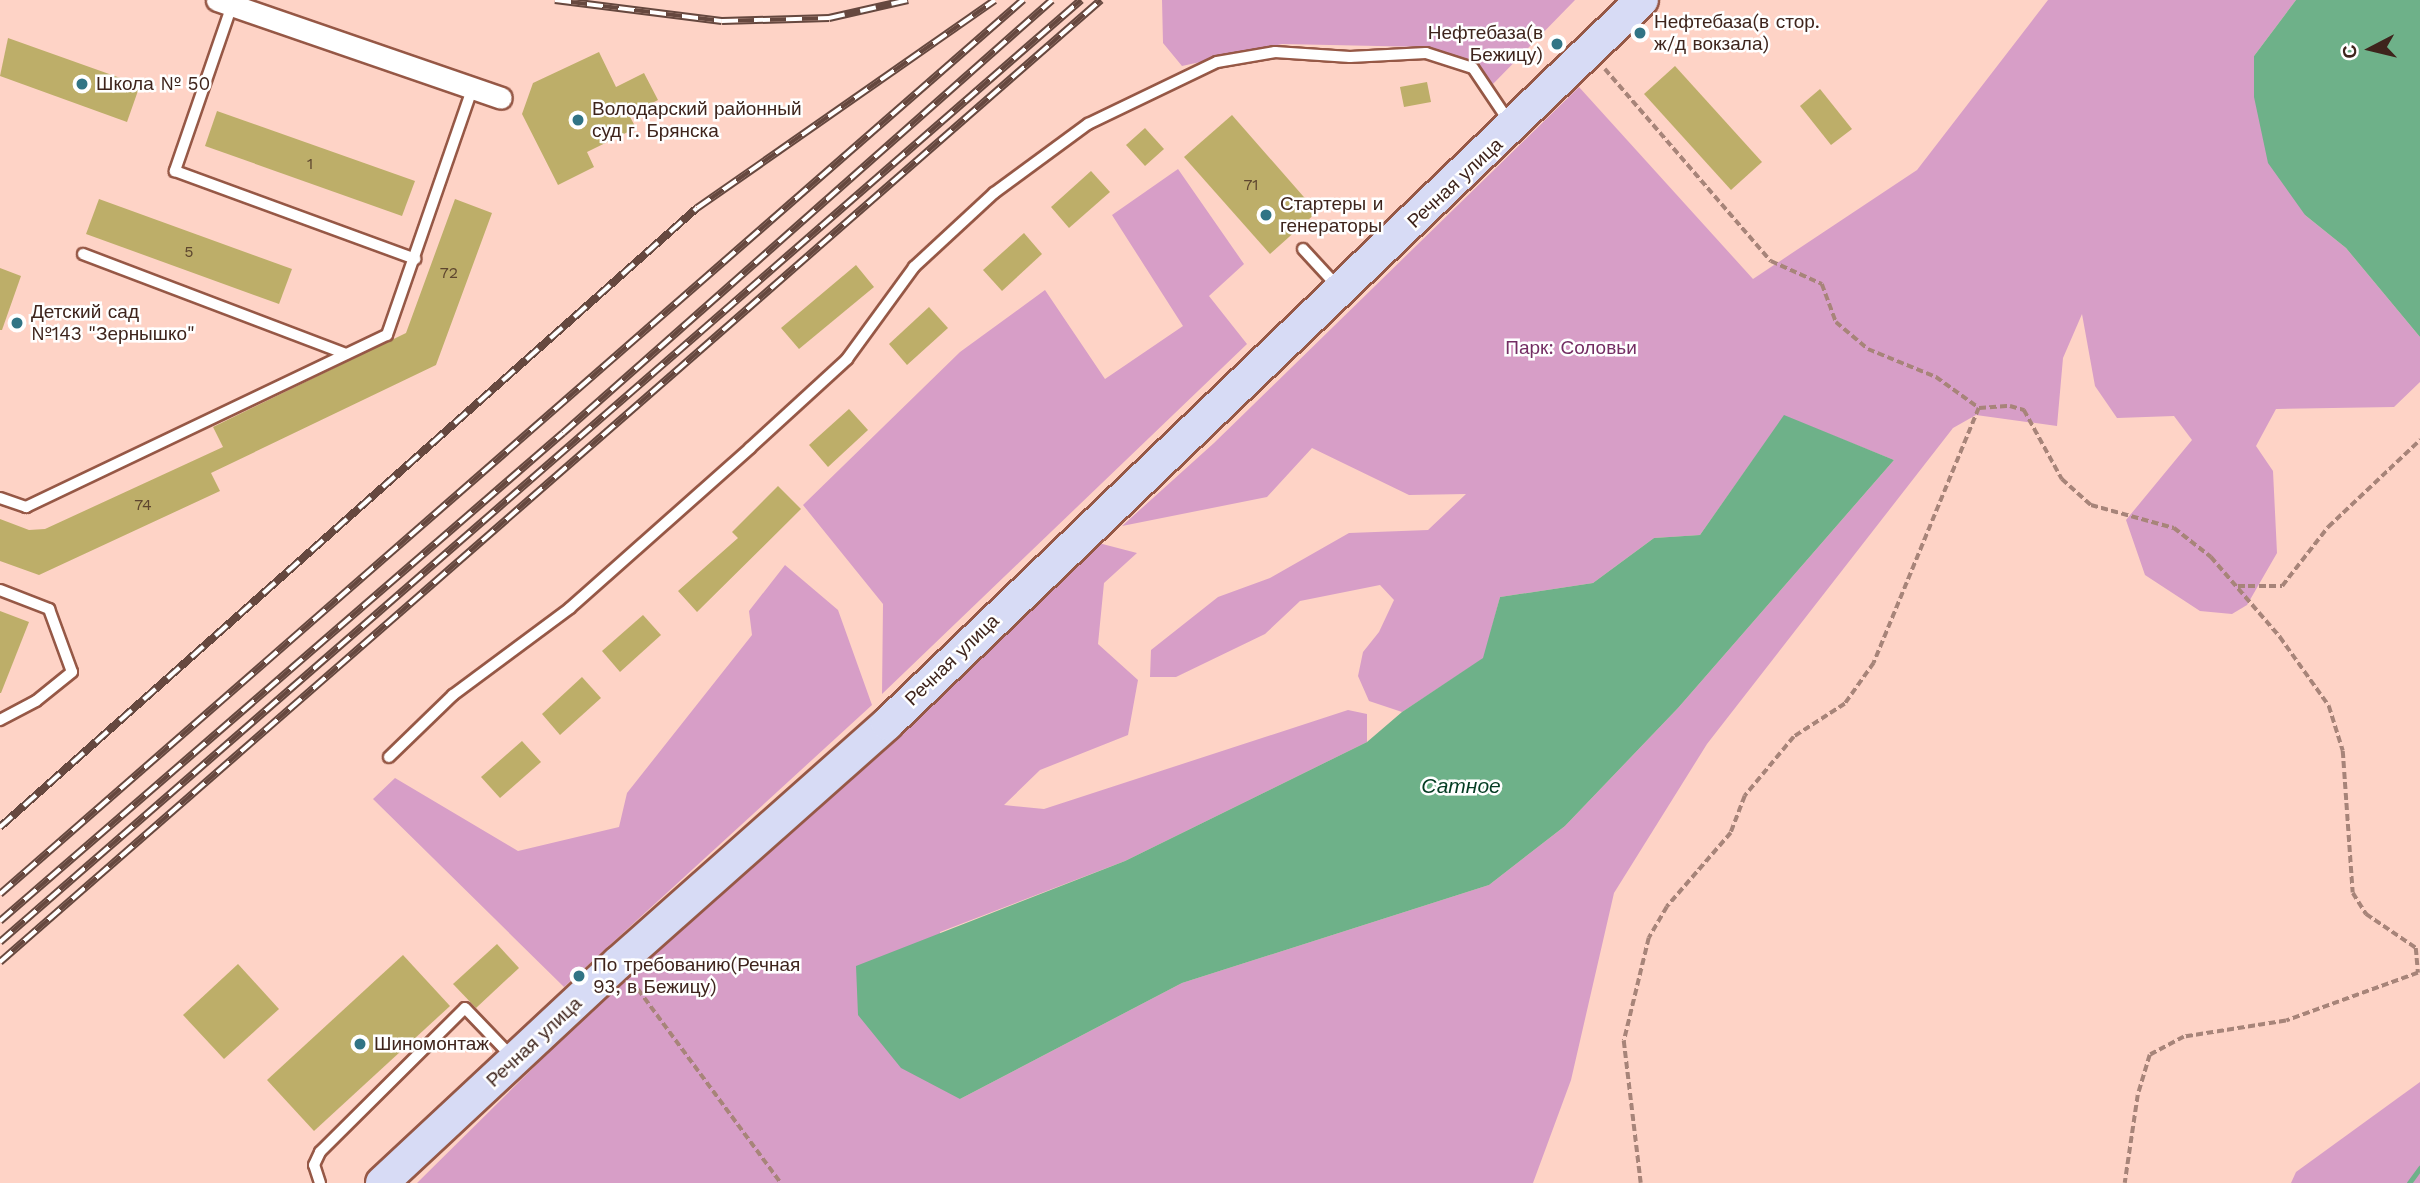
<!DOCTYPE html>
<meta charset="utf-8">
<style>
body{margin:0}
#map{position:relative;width:2420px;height:1183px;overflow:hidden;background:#fed3c6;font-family:"Work Sans",sans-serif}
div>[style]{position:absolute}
.green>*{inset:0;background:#d79ec7}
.water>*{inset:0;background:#6eb189}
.stream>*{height:5px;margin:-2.5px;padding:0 2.5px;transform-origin:2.5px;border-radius:2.5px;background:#6eb189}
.building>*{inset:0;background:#bdae69}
.path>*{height:3.5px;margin-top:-1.75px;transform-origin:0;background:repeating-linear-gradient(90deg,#a78479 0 7px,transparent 0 10.5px)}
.roads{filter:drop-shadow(2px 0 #965846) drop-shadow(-2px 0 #965846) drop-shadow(0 2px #965846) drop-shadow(0 -2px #965846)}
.lane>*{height:10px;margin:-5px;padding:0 5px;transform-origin:5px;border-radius:5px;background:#fff}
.street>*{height:21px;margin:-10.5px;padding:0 10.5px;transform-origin:10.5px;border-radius:10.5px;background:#fff}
.primary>*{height:32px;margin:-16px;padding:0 16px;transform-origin:16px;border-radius:16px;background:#d7dbf5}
.rail>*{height:8px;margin-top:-4px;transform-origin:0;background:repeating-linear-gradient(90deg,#fff 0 16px,#66483f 0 32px);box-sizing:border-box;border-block:2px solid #66483f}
.dots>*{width:19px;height:19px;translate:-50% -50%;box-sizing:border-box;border:4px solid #fff;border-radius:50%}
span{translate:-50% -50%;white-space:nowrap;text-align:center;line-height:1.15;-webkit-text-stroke:5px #fff;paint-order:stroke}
.number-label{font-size:16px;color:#5e462f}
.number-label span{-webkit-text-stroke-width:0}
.poi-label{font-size:19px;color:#3e241c}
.left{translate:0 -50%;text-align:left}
.right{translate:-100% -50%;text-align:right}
.street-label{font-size:19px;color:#3e241c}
.park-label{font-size:19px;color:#732d63}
.water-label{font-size:21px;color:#033c22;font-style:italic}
.north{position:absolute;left:2336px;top:14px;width:70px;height:70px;-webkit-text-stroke:5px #fff;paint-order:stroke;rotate:263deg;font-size:19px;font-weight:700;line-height:28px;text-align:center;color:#3e241c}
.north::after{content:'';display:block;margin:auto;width:24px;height:32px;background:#3e241c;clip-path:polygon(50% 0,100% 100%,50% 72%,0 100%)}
</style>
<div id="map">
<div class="green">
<div style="clip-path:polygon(1162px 0,1575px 0,1492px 85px,1476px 66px,1426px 47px,1282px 44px,1182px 66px,1163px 43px)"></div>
<div style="clip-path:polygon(2048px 0,2296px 0,2254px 56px,2305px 215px,2346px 248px,2420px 337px,2420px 382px,2394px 407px,2276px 409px,2256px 446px,2273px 471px,2277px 553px,2247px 605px,2232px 614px,2200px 611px,2145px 575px,2126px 520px,2192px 440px,2174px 416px,2117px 418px,2095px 386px,2082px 314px,2063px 358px,2057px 426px,1976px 415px,1953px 428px,1707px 744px,1614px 893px,1571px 1080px,1533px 1183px,417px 1183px,627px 975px,1087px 540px,1137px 553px,1104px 583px,1098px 644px,1138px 680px,1128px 735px,1040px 770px,1004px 805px,1044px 809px,1348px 710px,1367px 714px,1367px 742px,1125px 861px,940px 932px,960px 1099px,1182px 983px,1489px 885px,1565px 826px,1678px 708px,1894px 460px,1784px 416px,1700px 535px,1654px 538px,1593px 583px,1500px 597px,1484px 658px,1402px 712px,1369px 701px,1358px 676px,1363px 652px,1379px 632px,1394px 600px,1380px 585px,1300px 601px,1265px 634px,1176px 677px,1150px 677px,1151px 650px,1218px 597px,1270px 578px,1349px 533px,1428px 530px,1466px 494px,1409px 495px,1312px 448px,1267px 497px,1122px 526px,1214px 443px,1579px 87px,1753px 279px,1917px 170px)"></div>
<div style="clip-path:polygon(1178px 169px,1244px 264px,1209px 296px,1247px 344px,882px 694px,883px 604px,803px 505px,960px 352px,1045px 290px,1105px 379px,1183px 326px,1112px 215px)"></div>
<div style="clip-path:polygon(785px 565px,838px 610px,872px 705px,564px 987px,373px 799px,395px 778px,518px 851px,619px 827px,627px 793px,752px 635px,749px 611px)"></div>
<div style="clip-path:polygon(2420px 1082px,2420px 1183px,2291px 1183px,2296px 1172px)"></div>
</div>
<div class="water">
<div style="clip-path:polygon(2296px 0,2420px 0,2420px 337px,2346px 248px,2305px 215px,2268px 163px,2254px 97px,2254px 56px)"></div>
<div style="clip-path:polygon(1784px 415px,1894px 460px,1678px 708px,1565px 826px,1489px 885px,1182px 983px,960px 1099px,901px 1068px,858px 1015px,856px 966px,1125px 861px,1367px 742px,1402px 712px,1483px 658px,1500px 597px,1593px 583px,1654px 538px,1700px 535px)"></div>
</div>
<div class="stream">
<div style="left:2409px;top:1183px;width:19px;rotate:-54deg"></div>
</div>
<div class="building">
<div style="clip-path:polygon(8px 38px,140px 85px,127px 122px,0 76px)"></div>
<div style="clip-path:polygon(599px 52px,616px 87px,644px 73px,658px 100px,629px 115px,636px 128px,587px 152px,594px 167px,558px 185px,522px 114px,533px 83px)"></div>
<div style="clip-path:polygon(1675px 66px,1762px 162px,1731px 190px,1644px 94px)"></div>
<div style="clip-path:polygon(1427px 82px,1431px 102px,1404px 107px,1400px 87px)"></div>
<div style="clip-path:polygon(1820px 89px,1852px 129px,1831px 145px,1800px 106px)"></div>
<div style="clip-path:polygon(217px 111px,415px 181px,402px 216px,205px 146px)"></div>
<div style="clip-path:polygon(1232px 115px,1317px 212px,1270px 254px,1184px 157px)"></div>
<div style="clip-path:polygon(1145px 128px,1164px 149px,1145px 166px,1126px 145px)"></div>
<div style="clip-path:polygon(1091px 171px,1110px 192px,1069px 228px,1051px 207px)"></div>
<div style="clip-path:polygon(99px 199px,292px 269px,279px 304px,86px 234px)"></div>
<div style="clip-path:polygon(455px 199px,492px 213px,436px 365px,211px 473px,220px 491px,39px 575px,0 561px,0 519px,29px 530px,45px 529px,223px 447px,213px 427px,406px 333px)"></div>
<div style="clip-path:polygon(1024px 233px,1042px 254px,1002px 291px,983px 270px)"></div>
<div style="clip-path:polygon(856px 265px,874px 287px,799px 349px,781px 328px)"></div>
<div style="clip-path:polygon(0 268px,21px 276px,2px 330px,0 330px)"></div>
<div style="clip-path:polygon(929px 307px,948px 328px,907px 365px,889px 344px)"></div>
<div style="clip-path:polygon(849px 409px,868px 430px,828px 467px,809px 445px)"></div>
<div style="clip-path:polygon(778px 486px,801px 509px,697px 612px,678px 591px,738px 538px,732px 532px)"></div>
<div style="clip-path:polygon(0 611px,29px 622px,1px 693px,0 693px)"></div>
<div style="clip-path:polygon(643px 615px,661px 635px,620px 672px,602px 651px)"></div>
<div style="clip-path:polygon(582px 677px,601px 698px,560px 735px,542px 714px)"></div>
<div style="clip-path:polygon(522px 741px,541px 762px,500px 798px,481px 777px)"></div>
<div style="clip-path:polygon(497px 944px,519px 968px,476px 1008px,453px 984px)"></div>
<div style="clip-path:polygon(403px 955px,450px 1006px,314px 1131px,267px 1080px)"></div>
<div style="clip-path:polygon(238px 964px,279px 1009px,224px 1059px,183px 1015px)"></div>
</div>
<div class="path">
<div style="left:1605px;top:69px;width:254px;rotate:49.2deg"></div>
<div style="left:1771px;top:261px;width:56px;rotate:24.3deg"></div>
<div style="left:1822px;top:284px;width:40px;rotate:69.8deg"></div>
<div style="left:1836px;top:322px;width:42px;rotate:40.2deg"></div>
<div style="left:1868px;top:349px;width:74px;rotate:22.4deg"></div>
<div style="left:1936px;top:377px;width:53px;rotate:35.8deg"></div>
<div style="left:1979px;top:408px;width:276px;rotate:112.4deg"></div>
<div style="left:1874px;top:663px;width:50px;rotate:125.3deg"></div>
<div style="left:1845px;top:704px;width:61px;rotate:147.1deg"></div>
<div style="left:1794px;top:737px;width:77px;rotate:129.7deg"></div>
<div style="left:1745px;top:796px;width:40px;rotate:111deg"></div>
<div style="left:1731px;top:833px;width:98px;rotate:130.9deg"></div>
<div style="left:1667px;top:907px;width:36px;rotate:120deg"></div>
<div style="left:1649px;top:938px;width:106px;rotate:103.6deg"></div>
<div style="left:1624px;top:1041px;width:143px;rotate:83.2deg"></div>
<div style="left:1979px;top:408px;width:31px;rotate:-4deg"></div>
<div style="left:2010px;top:406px;width:15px;rotate:16deg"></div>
<div style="left:2024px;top:410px;width:79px;rotate:61.2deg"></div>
<div style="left:2062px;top:479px;width:39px;rotate:42deg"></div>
<div style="left:2091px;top:505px;width:86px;rotate:15.5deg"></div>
<div style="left:2174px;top:528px;width:47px;rotate:38.1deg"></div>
<div style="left:2211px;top:557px;width:106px;rotate:49.2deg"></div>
<div style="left:2280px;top:637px;width:85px;rotate:54.6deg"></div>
<div style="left:2329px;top:706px;width:47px;rotate:72.7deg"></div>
<div style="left:2343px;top:751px;width:142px;rotate:86deg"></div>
<div style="left:2353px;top:893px;width:25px;rotate:58deg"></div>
<div style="left:2366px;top:914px;width:60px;rotate:34.2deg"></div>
<div style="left:2416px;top:948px;width:25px;rotate:85deg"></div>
<div style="left:2418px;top:973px;width:140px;rotate:160deg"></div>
<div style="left:2286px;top:1021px;width:103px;rotate:171.1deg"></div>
<div style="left:2184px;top:1037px;width:38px;rotate:152deg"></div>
<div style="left:2150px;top:1055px;width:42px;rotate:106.7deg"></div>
<div style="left:2138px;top:1095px;width:89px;rotate:98.4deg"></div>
<div style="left:2238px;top:586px;width:44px"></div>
<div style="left:2282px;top:586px;width:75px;rotate:-52.1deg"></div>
<div style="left:2328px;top:527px;width:127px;rotate:-43.4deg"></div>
<div style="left:632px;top:981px;width:251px;rotate:53.6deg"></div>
</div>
<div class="roads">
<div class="lane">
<div style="left:232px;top:5px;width:176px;rotate:109deg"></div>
<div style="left:175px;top:171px;width:256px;rotate:20.1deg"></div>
<div style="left:1303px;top:249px;width:52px;rotate:47.4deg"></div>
<div style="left:83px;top:254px;width:281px;rotate:20.8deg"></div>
<div style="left:0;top:498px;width:28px;rotate:19deg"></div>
<div style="left:26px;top:507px;width:400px;rotate:-25.5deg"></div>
<div style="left:387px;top:335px;width:260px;rotate:-70.9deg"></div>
<div style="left:0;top:590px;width:53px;rotate:21.2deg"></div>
<div style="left:49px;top:609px;width:67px;rotate:69.9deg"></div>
<div style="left:72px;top:672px;width:46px;rotate:141.1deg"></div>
<div style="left:36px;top:701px;width:41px;rotate:152.2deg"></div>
<div style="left:389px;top:757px;width:89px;rotate:-44.1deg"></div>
<div style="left:453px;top:695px;width:146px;rotate:-36.6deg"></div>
<div style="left:570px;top:608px;width:241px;rotate:-41.6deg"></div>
<div style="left:750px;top:448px;width:132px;rotate:-42.5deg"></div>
<div style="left:847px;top:359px;width:114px;rotate:-53.9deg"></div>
<div style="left:914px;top:267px;width:109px;rotate:-42.8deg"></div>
<div style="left:994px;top:193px;width:117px;rotate:-36.3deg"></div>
<div style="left:1088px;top:124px;width:143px;rotate:-25.7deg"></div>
<div style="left:1217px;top:62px;width:59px;rotate:-9.8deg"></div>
<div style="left:1275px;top:52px;width:75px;rotate:3.8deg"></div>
<div style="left:1350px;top:57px;width:76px;rotate:-3deg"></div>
<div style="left:1426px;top:53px;width:49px;rotate:17.7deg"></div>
<div style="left:1473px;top:68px;width:66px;rotate:56.1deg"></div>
<div style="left:320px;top:1183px;width:19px;rotate:-108deg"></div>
<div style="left:314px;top:1165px;width:14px;rotate:-65deg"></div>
<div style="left:320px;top:1152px;width:204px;rotate:-44.8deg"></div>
<div style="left:465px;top:1008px;width:69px;rotate:46.2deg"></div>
</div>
<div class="street">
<div style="left:217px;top:0;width:300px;rotate:19deg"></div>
</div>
<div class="primary">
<div style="left:382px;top:1183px;width:324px;rotate:-43deg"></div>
<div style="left:619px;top:962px;width:358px;rotate:-41.6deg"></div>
<div style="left:887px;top:724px;width:1046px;rotate:-43.8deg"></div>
</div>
</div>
<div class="rail">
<div style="left:555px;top:0;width:168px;rotate:7.2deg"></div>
<div style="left:722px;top:21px;width:107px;rotate:-1.6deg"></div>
<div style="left:829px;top:18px;width:81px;rotate:-12.8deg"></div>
<div style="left:0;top:827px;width:932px;rotate:-41.61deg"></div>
<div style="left:697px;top:208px;width:363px;rotate:-34.9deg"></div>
<div style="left:0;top:894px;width:1359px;rotate:-41.15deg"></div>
<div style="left:0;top:921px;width:745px;rotate:-40.92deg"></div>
<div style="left:563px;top:433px;width:653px;rotate:-41.52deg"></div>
<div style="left:0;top:942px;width:1434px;rotate:-41.07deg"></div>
<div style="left:0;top:962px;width:1462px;rotate:-41.15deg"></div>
</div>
<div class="dots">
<div style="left:1640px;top:33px;background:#317485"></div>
<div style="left:1557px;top:44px;background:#317485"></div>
<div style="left:82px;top:84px;background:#317485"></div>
<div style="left:578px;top:120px;background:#317485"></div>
<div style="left:1266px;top:215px;background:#317485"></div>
<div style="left:17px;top:323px;background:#317485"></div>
<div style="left:579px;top:976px;background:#317485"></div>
<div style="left:360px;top:1044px;background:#317485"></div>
</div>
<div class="number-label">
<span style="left:310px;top:164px">1</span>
<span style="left:1251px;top:185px">71</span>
<span style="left:189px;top:252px">5</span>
<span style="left:449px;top:273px">72</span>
<span style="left:143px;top:505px">74</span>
</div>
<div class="poi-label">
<span class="left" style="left:1654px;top:33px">Нефтебаза(в стор.<br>ж/д вокзала)</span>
<span class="right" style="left:1543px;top:44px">Нефтебаза(в<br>Бежицу)</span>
<span class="left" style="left:96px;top:84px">Школа № 50</span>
<span class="left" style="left:592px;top:120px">Володарский районный<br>суд г. Брянска</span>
<span class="left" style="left:1280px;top:215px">Стартеры и<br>генераторы</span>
<span class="left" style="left:31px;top:323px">Детский сад<br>№143 "Зернышко"</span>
<span class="left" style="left:593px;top:976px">По требованию(Речная<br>93, в Бежицу)</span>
<span class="left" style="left:374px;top:1044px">Шиномонтаж</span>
</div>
<div class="street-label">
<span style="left:1455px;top:183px;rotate:-43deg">Речная улица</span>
<span style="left:952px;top:660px;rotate:-44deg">Речная улица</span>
<span style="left:534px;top:1042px;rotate:-43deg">Речная улица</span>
</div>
<div class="park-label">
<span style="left:1571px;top:348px">Парк: Соловьи</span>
</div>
<div class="water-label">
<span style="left:1461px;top:786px">Сатное</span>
</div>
<div class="north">С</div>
</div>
